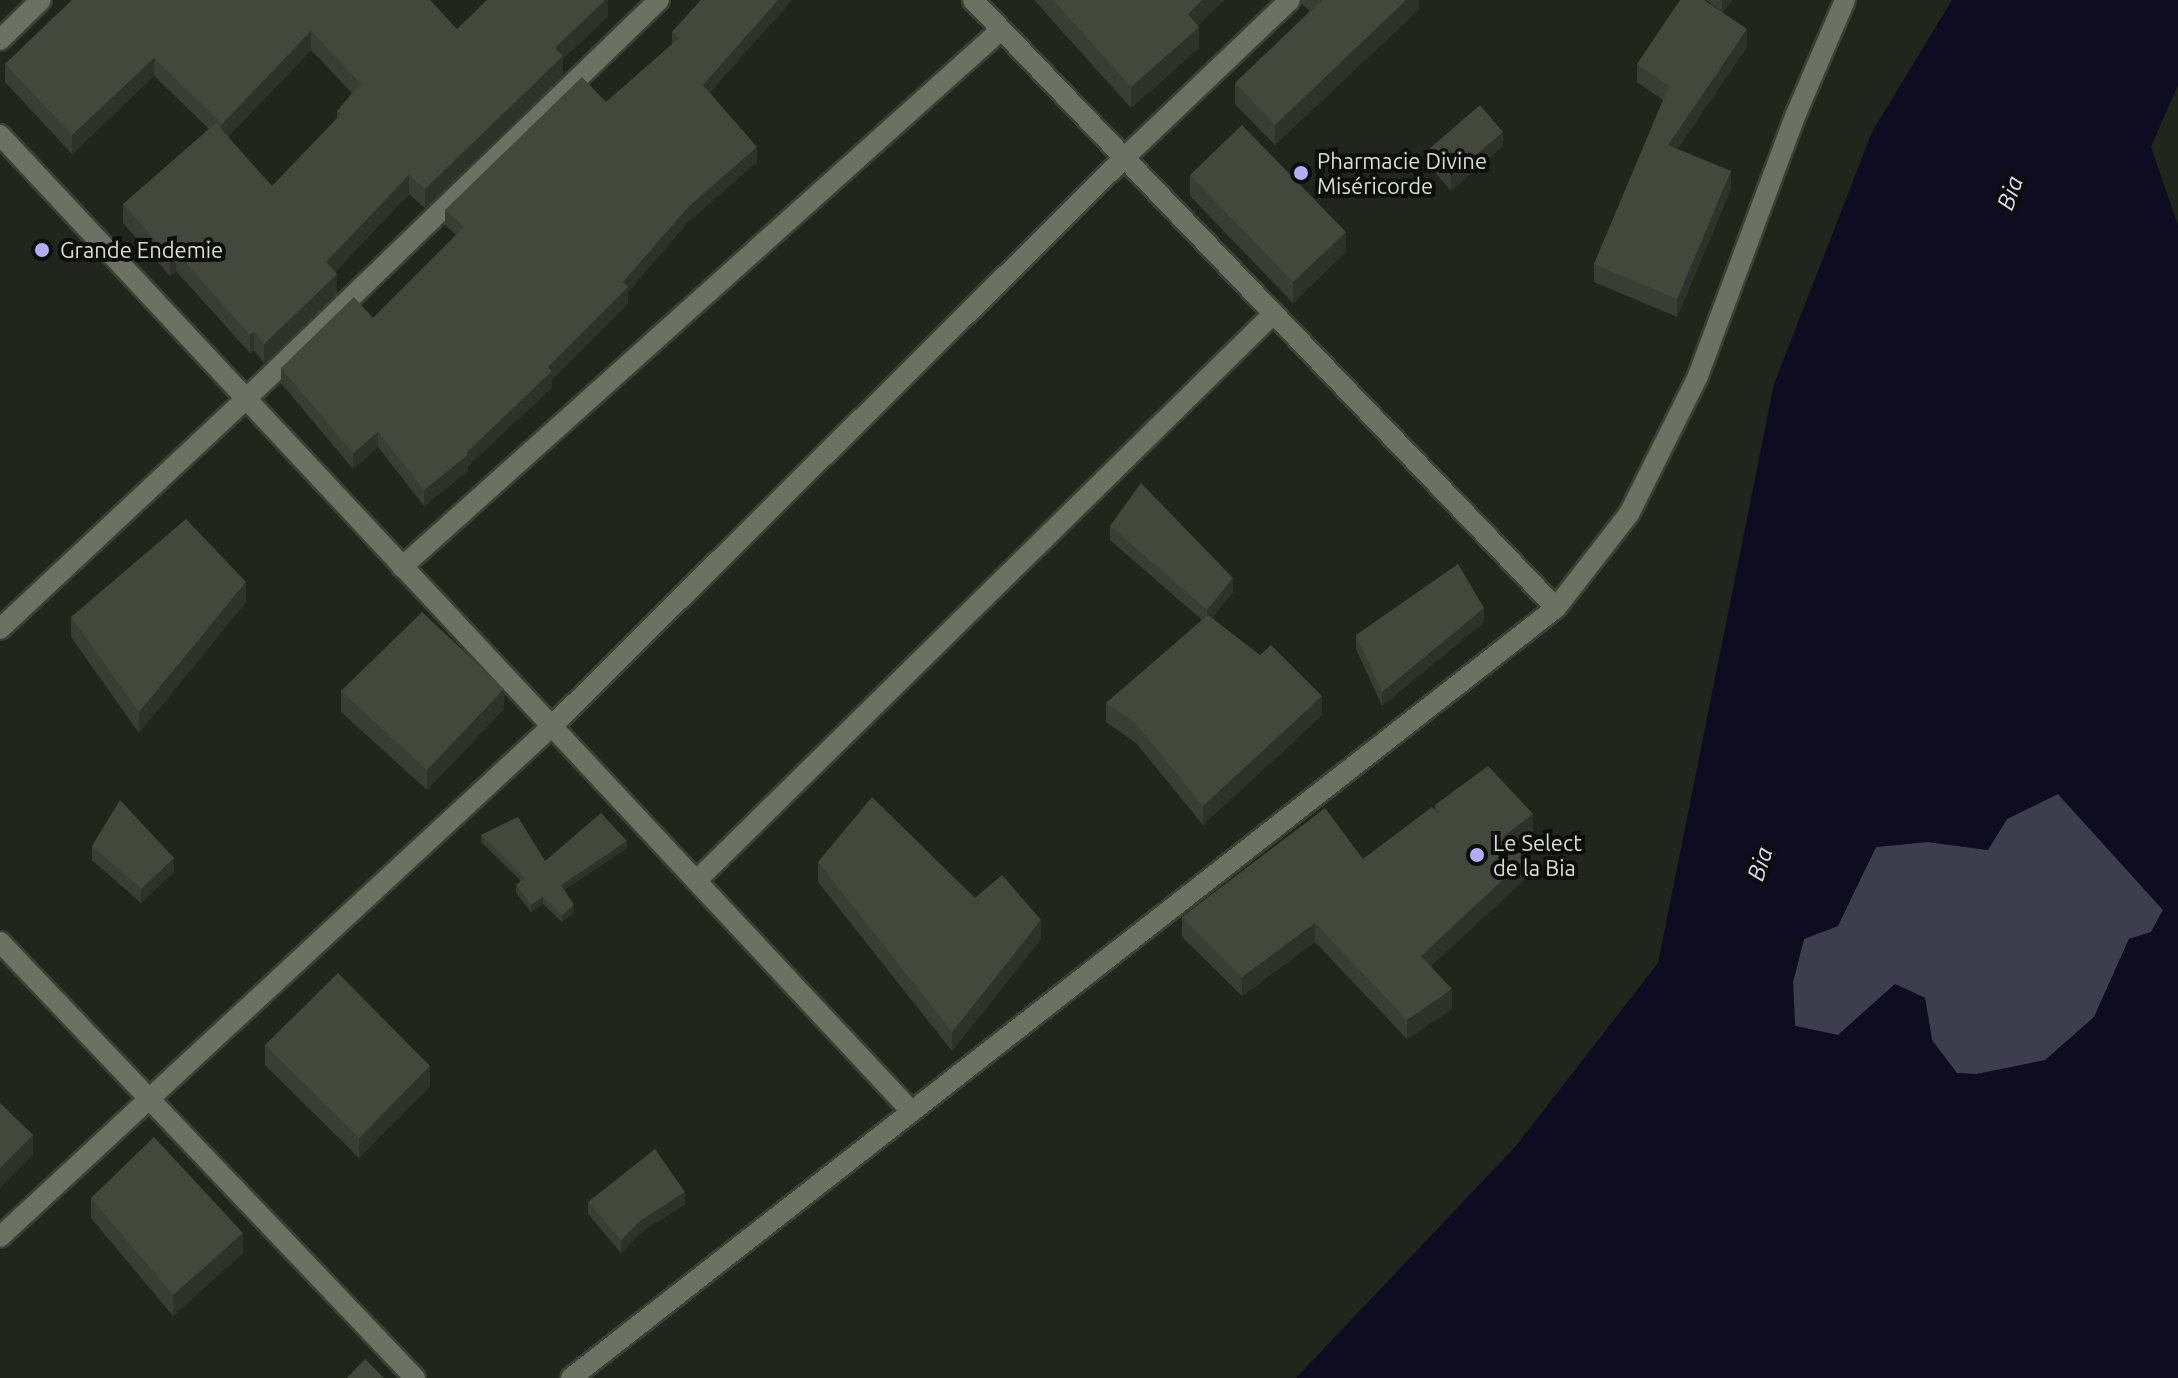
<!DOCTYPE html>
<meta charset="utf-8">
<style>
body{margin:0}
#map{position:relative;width:2178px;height:1378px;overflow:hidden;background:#22251c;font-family:Ubuntu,sans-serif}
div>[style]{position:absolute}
.green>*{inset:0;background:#3e3d4e}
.water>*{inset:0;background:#0f0c21}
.roads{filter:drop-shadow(2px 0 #3c3f36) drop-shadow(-2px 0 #3c3f36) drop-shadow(0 2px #3c3f36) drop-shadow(0 -2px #3c3f36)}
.minor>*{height:20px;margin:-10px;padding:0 10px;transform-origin:10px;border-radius:10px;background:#6c7164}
.wall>*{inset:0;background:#3a3d34}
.shaded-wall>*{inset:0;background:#2f322a}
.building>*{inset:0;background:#43473c}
.dots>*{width:22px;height:22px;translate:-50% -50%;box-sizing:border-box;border:4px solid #0c0e0a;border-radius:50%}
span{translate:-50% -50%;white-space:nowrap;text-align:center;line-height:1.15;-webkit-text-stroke:8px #0c0e0a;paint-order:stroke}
.poi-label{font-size:22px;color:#d9dcd5}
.left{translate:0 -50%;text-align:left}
.water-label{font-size:24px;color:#d9d8f8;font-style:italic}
</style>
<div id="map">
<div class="green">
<div style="clip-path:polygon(2058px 794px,2163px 910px,2151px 932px,2129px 939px,2094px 1017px,2045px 1061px,1977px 1074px,1956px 1073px,1932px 1040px,1925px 998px,1895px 984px,1838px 1035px,1795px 1026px,1793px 982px,1804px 939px,1838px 925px,1876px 847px,1928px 842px,1987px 850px,2007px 819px)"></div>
</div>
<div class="water">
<div style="clip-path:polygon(evenodd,1952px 0,2178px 0,2178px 85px,2151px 147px,2178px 225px,2178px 1378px,1296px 1378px,1515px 1147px,1658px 963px,1774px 384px,1872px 132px,1952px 0,2058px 794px,2163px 910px,2151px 932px,2129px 939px,2094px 1017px,2045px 1060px,1977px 1074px,1957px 1073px,1932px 1040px,1925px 998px,1895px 984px,1838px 1035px,1795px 1026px,1793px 982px,1804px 939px,1838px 926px,1876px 847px,1928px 842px,1988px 850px,2007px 819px,2058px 794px)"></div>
</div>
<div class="roads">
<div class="minor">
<div style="left:973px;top:0;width:842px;rotate:46.2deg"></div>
<div style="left:0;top:40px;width:57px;rotate:-44.3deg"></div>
<div style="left:0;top:135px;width:1335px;rotate:46.97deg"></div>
<div style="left:402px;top:567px;width:804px;rotate:-41.88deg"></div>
<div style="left:0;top:629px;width:337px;rotate:-43.1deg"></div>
<div style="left:246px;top:399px;width:574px;rotate:-44.01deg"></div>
<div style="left:696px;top:881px;width:810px;rotate:-44.5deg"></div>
<div style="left:0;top:942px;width:602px;rotate:46.41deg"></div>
<div style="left:0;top:1237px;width:751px;rotate:-42.79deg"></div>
<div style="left:551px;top:727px;width:808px;rotate:-44.8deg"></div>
<div style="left:1124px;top:158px;width:229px;rotate:-43.6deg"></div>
<div style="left:571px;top:1378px;width:1250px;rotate:-38.02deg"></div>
<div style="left:1556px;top:608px;width:119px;rotate:-52.2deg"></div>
<div style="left:1629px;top:514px;width:154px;rotate:-63.4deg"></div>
<div style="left:1698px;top:376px;width:280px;rotate:-69.5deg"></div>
<div style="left:1796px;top:114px;width:124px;rotate:-66.7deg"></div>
</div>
</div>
<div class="wall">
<div style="clip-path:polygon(evenodd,72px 0,457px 29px,608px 0,608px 16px,563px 59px,563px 75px,425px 208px,409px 194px,335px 272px,337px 293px,264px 363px,254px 350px,250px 353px,176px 271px,170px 276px,123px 223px,123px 204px,209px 129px,154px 76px,72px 154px,5px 82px,5px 64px,72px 0,311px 50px,352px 93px,337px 111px,337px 119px,272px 186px,228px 137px,311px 50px)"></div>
<div style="clip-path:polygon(701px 0,792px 0,710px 92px,757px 162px,688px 222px,628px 292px,628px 303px,552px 379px,552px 387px,468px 466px,468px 471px,424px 506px,378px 447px,353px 469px,281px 383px,281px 368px,373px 318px,456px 235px,445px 225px,445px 210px,606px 102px,672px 44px,672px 32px)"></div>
<div style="clip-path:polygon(1034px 0,1224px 0,1198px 25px,1199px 48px,1131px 108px)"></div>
<div style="clip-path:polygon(1301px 0,1419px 0,1419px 9px,1275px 145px,1235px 104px,1235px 83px,1310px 11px,1302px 4px)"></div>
<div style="clip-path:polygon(1706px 0,1732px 0,1722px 13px,1747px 47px,1677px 149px,1731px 189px,1677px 317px,1594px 282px,1594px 264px,1663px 100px,1637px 82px,1637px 64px,1721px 11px)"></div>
<div style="clip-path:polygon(1503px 146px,1451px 191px,1428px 164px,1428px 150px)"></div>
<div style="clip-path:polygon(1190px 175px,1346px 252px,1293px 303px,1190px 196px)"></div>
<div style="clip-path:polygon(1110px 526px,1233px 592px,1212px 618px,1322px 715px,1203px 825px,1136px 743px,1106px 722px,1106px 703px,1202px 620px,1110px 540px)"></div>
<div style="clip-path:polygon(246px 602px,139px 733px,71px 637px,71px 617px)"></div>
<div style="clip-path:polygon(1484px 622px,1382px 706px,1356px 649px,1356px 635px)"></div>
<div style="clip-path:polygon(341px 691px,504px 709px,427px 790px,341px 712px)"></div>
<div style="clip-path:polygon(1435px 805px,1533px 834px,1515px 847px,1526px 878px,1431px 966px,1452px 1009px,1407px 1039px,1315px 942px,1242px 996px,1182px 937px,1182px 917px,1363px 859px,1435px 810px)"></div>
<div style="clip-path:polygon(481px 835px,545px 861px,627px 848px,564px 890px,574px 913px,562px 922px,543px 904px,531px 912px,516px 893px,516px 885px,521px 881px,481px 842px)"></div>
<div style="clip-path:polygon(92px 846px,174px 872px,141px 903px,92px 860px)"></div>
<div style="clip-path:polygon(818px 862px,975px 898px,1041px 939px,952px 1051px,818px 882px)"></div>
<div style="clip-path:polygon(265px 1045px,430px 1086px,359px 1158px,265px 1065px)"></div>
<div style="clip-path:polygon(91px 1198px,243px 1253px,173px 1316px,91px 1218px)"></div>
<div style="clip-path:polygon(588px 1202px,685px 1204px,640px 1233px,621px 1253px,588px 1214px)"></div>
</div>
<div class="shaded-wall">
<div style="clip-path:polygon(605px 0,608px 0,608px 16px,563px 59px,563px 75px,425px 208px,425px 189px,555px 48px)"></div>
<div style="clip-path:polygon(778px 0,792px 0,703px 100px,703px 85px)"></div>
<div style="clip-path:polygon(1202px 0,1224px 0,1188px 35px,1188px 14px)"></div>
<div style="clip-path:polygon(1406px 0,1419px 0,1419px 9px,1275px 145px,1275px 125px)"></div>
<div style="clip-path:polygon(1722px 0,1732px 0,1722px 13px)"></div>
<div style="clip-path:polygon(1199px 27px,1199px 48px,1131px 108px,1131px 87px)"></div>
<div style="clip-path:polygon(1747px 29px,1747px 47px,1668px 163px,1668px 145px)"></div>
<div style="clip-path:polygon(311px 31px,311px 50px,222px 143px,222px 124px)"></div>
<div style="clip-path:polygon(154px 58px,154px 76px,72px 154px,72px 135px)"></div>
<div style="clip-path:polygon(1503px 132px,1503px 146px,1451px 191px,1451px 177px)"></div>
<div style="clip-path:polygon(757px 147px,757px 162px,688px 222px,628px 292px,628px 303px,552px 379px,552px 387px,468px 466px,468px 471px,424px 506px,424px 490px,466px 453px,548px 367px,688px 207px)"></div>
<div style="clip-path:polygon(1731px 171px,1731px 189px,1677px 317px,1677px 299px)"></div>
<div style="clip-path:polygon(409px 175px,409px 194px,326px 281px,326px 262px)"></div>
<div style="clip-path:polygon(1346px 232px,1346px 252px,1293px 303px,1293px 282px)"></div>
<div style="clip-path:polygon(176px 252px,176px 271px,170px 276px,170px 257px)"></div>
<div style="clip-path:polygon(337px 274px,337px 293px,264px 363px,264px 344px)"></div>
<div style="clip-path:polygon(254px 332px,254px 350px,250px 353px,250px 335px)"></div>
<div style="clip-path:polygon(378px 432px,378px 447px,353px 469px,353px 453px)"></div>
<div style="clip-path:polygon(1233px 578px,1233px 592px,1207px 624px,1207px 610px)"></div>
<div style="clip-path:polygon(246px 582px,246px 602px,139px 733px,139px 712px)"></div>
<div style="clip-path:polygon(1484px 608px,1484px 622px,1382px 706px,1382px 692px)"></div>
<div style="clip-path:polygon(504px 689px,504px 709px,427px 790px,427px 770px)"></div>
<div style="clip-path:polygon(1322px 696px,1322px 715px,1203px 825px,1203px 806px)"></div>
<div style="clip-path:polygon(1533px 814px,1533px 834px,1504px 856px,1504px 836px)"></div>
<div style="clip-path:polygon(627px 841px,627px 848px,561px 892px,561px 885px)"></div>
<div style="clip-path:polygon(174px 858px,174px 872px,141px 903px,141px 889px)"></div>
<div style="clip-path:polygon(1526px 858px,1526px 878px,1421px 975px,1421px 956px)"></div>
<div style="clip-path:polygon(543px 897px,543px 904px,531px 912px,531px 905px)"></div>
<div style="clip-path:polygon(574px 905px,574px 913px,562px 922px,562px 915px)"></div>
<div style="clip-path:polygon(1041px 920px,1041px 939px,952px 1051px,952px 1032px)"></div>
<div style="clip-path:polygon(1315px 923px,1315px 942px,1242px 996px,1242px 977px)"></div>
<div style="clip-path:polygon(1452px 989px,1452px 1009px,1407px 1039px,1407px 1020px)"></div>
<div style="clip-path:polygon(430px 1066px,430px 1086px,359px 1158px,359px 1138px)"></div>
<div style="clip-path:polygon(33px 1135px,33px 1155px,0 1188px,0 1168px)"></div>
<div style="clip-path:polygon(685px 1192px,685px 1204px,640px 1233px,621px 1253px,621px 1240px,640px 1221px)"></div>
<div style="clip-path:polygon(243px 1233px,243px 1253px,173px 1316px,173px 1295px)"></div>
</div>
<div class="building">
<div style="clip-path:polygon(72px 0,430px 0,457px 29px,487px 0,605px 0,555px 48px,563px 56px,425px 189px,409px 175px,326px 262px,337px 274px,264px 344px,254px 332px,250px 335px,176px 252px,170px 257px,123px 204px,216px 123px,272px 186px,341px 114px,337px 111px,361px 84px,311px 31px,222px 124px,154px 58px,72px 135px,5px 64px)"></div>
<div style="clip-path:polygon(701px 0,778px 0,703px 85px,757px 147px,688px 207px,623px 282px,628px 287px,548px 367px,552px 371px,466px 453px,468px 455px,424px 490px,378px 432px,353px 453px,281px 368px,354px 297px,373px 318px,464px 227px,445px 210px,582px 77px,606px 102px,679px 38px,672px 32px)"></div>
<div style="clip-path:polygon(1053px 0,1202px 0,1188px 14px,1199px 27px,1131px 87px)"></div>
<div style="clip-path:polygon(1321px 0,1406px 0,1275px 125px,1235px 83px,1321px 1px)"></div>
<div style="clip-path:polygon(1680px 0,1704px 0,1747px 29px,1668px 145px,1731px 171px,1677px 299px,1594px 264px,1669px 86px,1637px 64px)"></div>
<div style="clip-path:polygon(1480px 105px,1503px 132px,1451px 177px,1428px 150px)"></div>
<div style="clip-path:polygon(1242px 125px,1346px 232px,1293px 282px,1190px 175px)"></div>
<div style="clip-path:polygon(1141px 483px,1233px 578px,1207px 610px,1110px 526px)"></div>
<div style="clip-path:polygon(186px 519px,246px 582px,139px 712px,71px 617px)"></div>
<div style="clip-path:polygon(1458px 564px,1484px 608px,1382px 692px,1356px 635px)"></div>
<div style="clip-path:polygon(422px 612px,504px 689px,427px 770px,341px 691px)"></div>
<div style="clip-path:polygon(1208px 615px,1260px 655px,1271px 645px,1322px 696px,1203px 806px,1136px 724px,1106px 703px)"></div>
<div style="clip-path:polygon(1488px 766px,1533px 814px,1504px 836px,1526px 858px,1421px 956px,1452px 989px,1407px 1020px,1315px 923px,1242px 977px,1182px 917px,1325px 808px,1363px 859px,1432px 807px,1440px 815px,1435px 805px)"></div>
<div style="clip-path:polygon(872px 797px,975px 898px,1002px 875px,1041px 920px,952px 1032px,818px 862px)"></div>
<div style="clip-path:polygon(120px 800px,174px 858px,141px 889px,92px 846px)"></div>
<div style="clip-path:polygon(601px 813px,627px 841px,561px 885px,574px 905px,562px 915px,543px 897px,531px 905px,516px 885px,525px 878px,481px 835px,518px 817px,545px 861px)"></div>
<div style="clip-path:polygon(338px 973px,430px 1066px,359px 1138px,265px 1045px)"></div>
<div style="clip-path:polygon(0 1103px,33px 1135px,0 1168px)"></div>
<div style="clip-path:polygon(154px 1137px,243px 1233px,173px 1295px,91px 1198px)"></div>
<div style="clip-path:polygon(655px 1149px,685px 1192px,640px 1221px,621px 1240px,588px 1202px)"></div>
<div style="clip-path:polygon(365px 1359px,384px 1378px,347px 1378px)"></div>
</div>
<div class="dots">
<div style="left:1301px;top:173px;background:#b3adf9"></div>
<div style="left:42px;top:250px;background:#b3adf9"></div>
<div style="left:1477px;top:855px;background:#b3adf9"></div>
</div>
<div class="poi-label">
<span class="left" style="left:1317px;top:173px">Pharmacie Divine<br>Miséricorde</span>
<span class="left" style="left:60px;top:250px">Grande Endemie</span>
<span class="left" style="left:1493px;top:855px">Le Select<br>de la Bia</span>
</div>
<div class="water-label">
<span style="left:2010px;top:193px;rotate:-70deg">Bia</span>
<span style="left:1760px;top:864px;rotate:-72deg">Bia</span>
</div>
</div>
